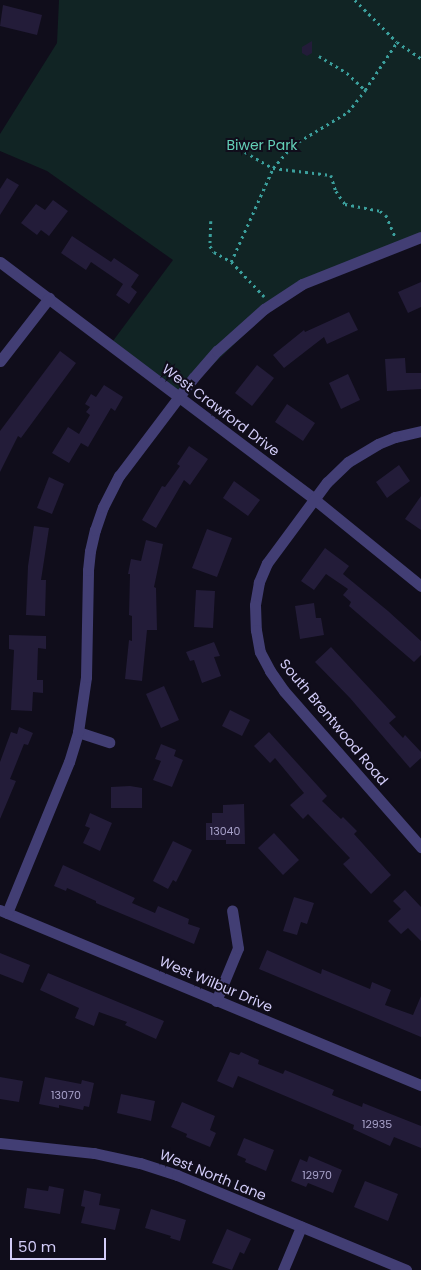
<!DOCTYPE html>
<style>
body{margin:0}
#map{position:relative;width:421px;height:1270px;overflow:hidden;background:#100d1b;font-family:Poppins,sans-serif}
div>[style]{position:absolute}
.green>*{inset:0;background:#112424}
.building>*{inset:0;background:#231c39}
.path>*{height:2.5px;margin-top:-1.25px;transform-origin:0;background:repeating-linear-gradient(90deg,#3b9f9c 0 2.5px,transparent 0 6.5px)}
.street>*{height:11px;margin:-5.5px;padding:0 5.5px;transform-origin:5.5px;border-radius:5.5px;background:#423e74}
span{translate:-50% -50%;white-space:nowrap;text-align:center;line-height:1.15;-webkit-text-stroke:4px #100d1b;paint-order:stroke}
.number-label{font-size:11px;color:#a7a1c9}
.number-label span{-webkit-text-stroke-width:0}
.park-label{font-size:14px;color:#63ceb7}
.street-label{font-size:14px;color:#d3cdf9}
.scale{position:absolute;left:10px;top:1238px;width:96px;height:22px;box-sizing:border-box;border:2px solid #d3cdf9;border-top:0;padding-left:6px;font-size:15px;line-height:18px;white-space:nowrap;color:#d3cdf9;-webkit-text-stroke:4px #100d1b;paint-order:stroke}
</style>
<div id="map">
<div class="green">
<div style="clip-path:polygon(59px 0,421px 0,421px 237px,290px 291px,179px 397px,110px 345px,173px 260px,47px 171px,0 151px,0 134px,57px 43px)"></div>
</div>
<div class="building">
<div style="clip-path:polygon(3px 5px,42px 15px,37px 35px,0 26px)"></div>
<div style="clip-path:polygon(312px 41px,312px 53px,307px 56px,302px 53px,302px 47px)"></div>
<div style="clip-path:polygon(7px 178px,19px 185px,0 215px,0 189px)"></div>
<div style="clip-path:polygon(53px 200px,68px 211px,49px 236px,41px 230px,37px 235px,21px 223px,36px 204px,45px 210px)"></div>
<div style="clip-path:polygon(72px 236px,111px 262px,114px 258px,139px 275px,131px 287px,137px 292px,129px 304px,116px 295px,123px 284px,91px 262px,86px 270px,61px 253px)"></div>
<div style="clip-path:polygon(421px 282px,421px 307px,408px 313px,398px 292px)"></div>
<div style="clip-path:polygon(349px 312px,358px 330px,327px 344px,324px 337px,284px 368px,273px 355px,304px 330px,305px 332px)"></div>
<div style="clip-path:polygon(60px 351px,76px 363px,21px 438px,18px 436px,0 472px,0 431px)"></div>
<div style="clip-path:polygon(405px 358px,406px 373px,421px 373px,421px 389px,387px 391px,385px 359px)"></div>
<div style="clip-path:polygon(257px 365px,274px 378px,252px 406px,235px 393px)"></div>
<div style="clip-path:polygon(348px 374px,360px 400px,341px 409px,329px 383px)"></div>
<div style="clip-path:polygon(104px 385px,123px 397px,115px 411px,111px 408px,88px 447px,81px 443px,69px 463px,52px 453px,68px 427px,79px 434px,90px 415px,86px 412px,90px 407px,85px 404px,91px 394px,96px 397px)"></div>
<div style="clip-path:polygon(287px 404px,315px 423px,303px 441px,275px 422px)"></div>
<div style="clip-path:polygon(189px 446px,208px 459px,190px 485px,184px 480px,156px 528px,142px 520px,162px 486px,165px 487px,180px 466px,177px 464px)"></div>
<div style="clip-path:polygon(399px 465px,410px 481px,387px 498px,376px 482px)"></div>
<div style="clip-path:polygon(49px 477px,64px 484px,52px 514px,37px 508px)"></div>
<div style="clip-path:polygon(234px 481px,260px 500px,248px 516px,223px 498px)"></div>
<div style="clip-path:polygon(421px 496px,421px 530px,405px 519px)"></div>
<div style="clip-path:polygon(34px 526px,49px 528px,41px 580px,46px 580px,45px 616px,26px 615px,28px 566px)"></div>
<div style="clip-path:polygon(207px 529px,232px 538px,217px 577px,192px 568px)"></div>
<div style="clip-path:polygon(146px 540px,163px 544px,154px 587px,156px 588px,157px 630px,147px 630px,142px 681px,125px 679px,129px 640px,132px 641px,132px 616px,129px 615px,130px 574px,128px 574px,131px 559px,141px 561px)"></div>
<div style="clip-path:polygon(325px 548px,349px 566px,343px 574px,388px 611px,421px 641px,421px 655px,414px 662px,349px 606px,351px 602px,343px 595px,348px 589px,326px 574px,314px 590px,301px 581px)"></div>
<div style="clip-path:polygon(196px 590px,215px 591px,213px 628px,194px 627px)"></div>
<div style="clip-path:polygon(314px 603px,316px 618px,321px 618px,324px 635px,300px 639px,295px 606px)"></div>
<div style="clip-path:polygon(9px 635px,46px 636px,46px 649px,38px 648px,37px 680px,43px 680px,43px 693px,33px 692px,32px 711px,11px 710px,14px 650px,9px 649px)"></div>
<div style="clip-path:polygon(214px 642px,220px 656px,214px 657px,221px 676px,202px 683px,194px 660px,190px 661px,186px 652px)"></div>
<div style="clip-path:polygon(331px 647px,396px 717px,389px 723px,403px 738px,405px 735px,421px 752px,421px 758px,410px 768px,350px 698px,315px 662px)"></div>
<div style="clip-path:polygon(164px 686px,179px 720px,161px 728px,146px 694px)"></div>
<div style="clip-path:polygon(230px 710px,250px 720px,242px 736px,222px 726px)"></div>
<div style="clip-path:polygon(19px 727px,33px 733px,28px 745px,24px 744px,10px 779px,16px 781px,0 819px,0 762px,11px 732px,17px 734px)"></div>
<div style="clip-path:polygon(269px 732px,327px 796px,322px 801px,341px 819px,343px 817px,357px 831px,354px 834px,391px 875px,371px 894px,343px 864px,350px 858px,308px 814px,303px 819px,290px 805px,304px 793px,275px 758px,270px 763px,254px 746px)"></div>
<div style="clip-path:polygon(161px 744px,176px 750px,174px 756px,183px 760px,172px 787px,153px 780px,161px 761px,155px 759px)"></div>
<div style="clip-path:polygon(130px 786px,142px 788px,142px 808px,111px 808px,111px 787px)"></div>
<div style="clip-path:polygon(244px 804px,245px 844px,226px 844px,226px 840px,206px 840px,206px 823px,212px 823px,212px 813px,223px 813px,223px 805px)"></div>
<div style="clip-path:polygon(90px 813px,112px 823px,100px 851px,83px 843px,90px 828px,85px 826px)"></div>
<div style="clip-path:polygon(274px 833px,299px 860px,283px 875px,258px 848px)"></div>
<div style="clip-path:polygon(173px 841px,192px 850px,176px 882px,173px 880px,168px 889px,153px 881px)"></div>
<div style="clip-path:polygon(63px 865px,135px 898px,132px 903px,155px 913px,158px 906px,189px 919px,188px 924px,200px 928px,194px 944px,96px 903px,96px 901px,67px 888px,66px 891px,54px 886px)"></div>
<div style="clip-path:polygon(405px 890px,421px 907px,421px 941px,408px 928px,401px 934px,388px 921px,401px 909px,393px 901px)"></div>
<div style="clip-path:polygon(294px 897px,314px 903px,307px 924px,301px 922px,297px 935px,283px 931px)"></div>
<div style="clip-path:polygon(267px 950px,321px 974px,322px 969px,370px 989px,372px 982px,391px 990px,385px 1005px,413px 1015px,421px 996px,421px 1037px,259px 969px)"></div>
<div style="clip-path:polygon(0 953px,30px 965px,23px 983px,0 974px)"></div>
<div style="clip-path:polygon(48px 973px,164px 1021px,156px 1039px,125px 1025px,127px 1022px,99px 1012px,94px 1026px,75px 1018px,79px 1008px,40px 990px)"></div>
<div style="clip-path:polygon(230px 1052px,239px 1055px,241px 1052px,259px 1060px,258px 1064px,283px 1074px,285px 1070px,334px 1090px,332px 1095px,362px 1107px,363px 1103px,421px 1126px,421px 1148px,394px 1137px,390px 1146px,353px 1129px,354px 1125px,238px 1076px,233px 1088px,217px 1081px)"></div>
<div style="clip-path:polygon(0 1077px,23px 1081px,19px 1102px,0 1099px)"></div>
<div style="clip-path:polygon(45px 1077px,81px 1084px,82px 1080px,94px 1083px,89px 1107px,84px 1106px,83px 1110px,59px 1105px,59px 1108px,39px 1104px)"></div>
<div style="clip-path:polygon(121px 1094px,155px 1101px,151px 1121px,117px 1113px)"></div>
<div style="clip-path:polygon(182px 1102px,215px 1116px,210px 1130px,216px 1133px,210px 1147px,186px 1137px,187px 1134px,171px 1127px)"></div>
<div style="clip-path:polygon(244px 1138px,274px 1150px,266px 1171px,245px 1162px,246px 1159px,237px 1155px)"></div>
<div style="clip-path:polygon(309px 1156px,342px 1170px,333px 1193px,308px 1183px,306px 1187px,291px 1181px,300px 1159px,307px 1162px)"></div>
<div style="clip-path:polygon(365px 1181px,398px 1194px,388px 1221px,354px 1207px)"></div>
<div style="clip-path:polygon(49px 1186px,64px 1189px,60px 1214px,24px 1208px,27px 1188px,48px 1191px)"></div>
<div style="clip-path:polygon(84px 1190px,101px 1194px,99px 1205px,120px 1209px,115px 1230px,81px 1223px,85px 1207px,81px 1206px)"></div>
<div style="clip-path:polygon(151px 1209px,186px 1220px,180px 1241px,170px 1238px,171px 1236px,145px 1228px)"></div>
<div style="clip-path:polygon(227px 1229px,251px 1239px,244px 1254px,240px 1252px,232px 1270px,212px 1263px)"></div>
</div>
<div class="path">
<div style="left:355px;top:0;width:59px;rotate:45deg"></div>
<div style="left:397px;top:42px;width:29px;rotate:34deg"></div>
<div style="left:319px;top:56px;width:33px;rotate:31deg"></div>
<div style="left:347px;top:73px;width:25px;rotate:43deg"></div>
<div style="left:245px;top:152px;width:32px;rotate:30deg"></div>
<div style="left:273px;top:168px;width:58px;rotate:6.9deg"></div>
<div style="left:331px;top:175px;width:17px;rotate:73deg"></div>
<div style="left:336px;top:191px;width:16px;rotate:55deg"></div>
<div style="left:345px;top:204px;width:36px;rotate:11deg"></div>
<div style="left:380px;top:211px;width:7px;rotate:34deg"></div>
<div style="left:386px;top:215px;width:23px;rotate:67deg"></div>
<div style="left:211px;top:221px;width:25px;rotate:92deg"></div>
<div style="left:210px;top:246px;width:7px;rotate:56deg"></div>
<div style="left:214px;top:252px;width:18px;rotate:29deg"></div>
<div style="left:264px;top:297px;width:48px;rotate:-133.3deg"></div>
<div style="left:231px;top:262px;width:103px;rotate:-65.9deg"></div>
<div style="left:273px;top:168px;width:30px;rotate:-49deg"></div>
<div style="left:293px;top:145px;width:64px;rotate:-31deg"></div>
<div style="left:348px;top:112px;width:28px;rotate:-52deg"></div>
<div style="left:365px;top:90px;width:58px;rotate:-56.3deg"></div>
</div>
<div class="street">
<div style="left:0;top:262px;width:393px;rotate:37deg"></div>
<div style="left:314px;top:499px;width:138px;rotate:39.1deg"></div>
<div style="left:0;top:361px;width:80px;rotate:-52.1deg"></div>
<div style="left:421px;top:431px;width:27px;rotate:167deg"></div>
<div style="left:395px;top:437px;width:18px;rotate:158deg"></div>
<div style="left:378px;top:444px;width:35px;rotate:149deg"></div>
<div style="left:348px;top:462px;width:29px;rotate:136deg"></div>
<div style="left:327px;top:482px;width:101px;rotate:126.5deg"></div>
<div style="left:267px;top:563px;width:21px;rotate:113deg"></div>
<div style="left:259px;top:582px;width:23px;rotate:100deg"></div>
<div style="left:255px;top:605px;width:25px;rotate:88deg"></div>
<div style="left:256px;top:630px;width:22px;rotate:80deg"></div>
<div style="left:260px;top:652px;width:21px;rotate:62deg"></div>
<div style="left:270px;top:671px;width:24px;rotate:55deg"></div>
<div style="left:284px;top:691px;width:208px;rotate:48.7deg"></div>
<div style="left:78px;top:732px;width:33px;rotate:18deg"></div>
<div style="left:0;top:910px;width:456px;rotate:22.6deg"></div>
<div style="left:7px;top:913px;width:163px;rotate:-67.7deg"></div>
<div style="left:69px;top:762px;width:31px;rotate:-73deg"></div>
<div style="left:78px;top:732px;width:56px;rotate:-81.7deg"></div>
<div style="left:86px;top:677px;width:107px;rotate:-88.9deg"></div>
<div style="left:88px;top:570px;width:19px;rotate:-84deg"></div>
<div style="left:90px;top:551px;width:22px;rotate:-77deg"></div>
<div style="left:95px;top:530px;width:24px;rotate:-71deg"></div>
<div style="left:103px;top:507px;width:35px;rotate:-63deg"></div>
<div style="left:119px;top:476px;width:124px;rotate:-52.9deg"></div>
<div style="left:194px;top:377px;width:35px;rotate:-49deg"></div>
<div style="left:217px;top:351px;width:63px;rotate:-41.8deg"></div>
<div style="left:264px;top:309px;width:45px;rotate:-33.3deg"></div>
<div style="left:302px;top:284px;width:128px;rotate:-21.6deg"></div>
<div style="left:216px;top:1001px;width:57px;rotate:-67.5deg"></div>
<div style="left:238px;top:948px;width:38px;rotate:-99deg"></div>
<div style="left:0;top:1143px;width:95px;rotate:6.1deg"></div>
<div style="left:94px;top:1153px;width:47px;rotate:12.3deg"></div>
<div style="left:140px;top:1163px;width:39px;rotate:18deg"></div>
<div style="left:177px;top:1175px;width:248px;rotate:22.5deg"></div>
<div style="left:283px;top:1270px;width:47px;rotate:-67.3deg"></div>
</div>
<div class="number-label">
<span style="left:225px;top:831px">13040</span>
<span style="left:66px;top:1095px">13070</span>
<span style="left:377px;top:1124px">12935</span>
<span style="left:317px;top:1175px">12970</span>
</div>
<div class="park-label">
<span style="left:262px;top:145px">Biwer Park</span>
</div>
<div class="street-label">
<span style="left:221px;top:410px;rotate:37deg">West Crawford Drive</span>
<span style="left:334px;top:722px;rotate:50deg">South Brentwood Road</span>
<span style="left:216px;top:984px;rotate:23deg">West Wilbur Drive</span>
<span style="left:213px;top:1175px;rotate:22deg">West North Lane</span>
</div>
<div class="scale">50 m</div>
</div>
